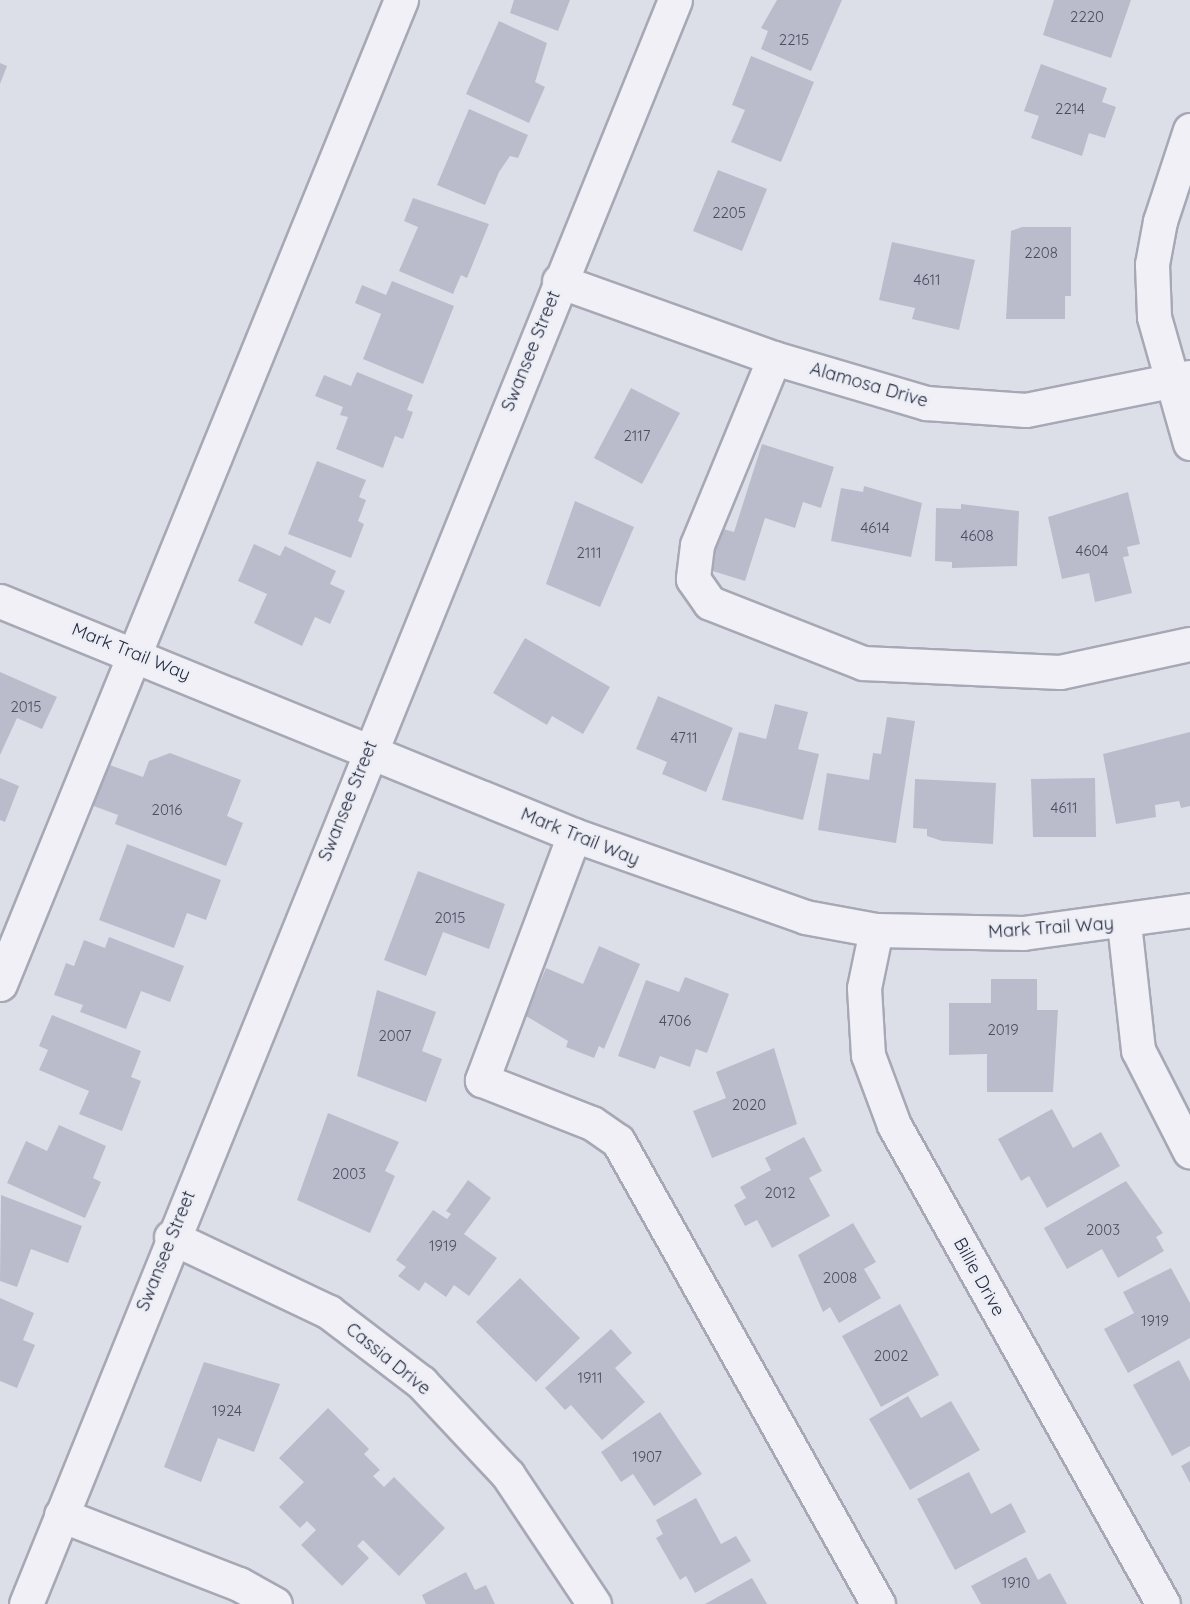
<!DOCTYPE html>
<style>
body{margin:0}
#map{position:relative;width:1190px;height:1604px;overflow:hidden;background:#dddfe8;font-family:Quicksand,sans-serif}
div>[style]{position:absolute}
.building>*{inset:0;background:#babccb}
.roads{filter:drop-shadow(2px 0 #a6a8b5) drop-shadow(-2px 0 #a6a8b5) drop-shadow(0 2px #a6a8b5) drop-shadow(0 -2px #a6a8b5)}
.minor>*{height:33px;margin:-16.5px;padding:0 16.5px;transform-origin:16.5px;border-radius:16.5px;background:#f0f0f6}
span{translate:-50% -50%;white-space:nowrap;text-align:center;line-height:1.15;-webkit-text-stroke:5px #eceef5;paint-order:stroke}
.number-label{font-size:15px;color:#4b4e62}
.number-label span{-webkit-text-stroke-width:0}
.street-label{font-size:18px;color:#26293f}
</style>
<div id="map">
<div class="building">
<div style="clip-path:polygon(514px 0,570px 0,558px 31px,510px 13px)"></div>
<div style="clip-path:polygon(777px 0,842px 0,811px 71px,761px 49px,768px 31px,761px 28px)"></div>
<div style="clip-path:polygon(1054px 0,1131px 0,1111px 58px,1043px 35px)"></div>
<div style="clip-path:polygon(499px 21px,547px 43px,535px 82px,545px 87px,529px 123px,466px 94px)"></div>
<div style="clip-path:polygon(751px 56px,814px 82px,781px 162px,731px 142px,745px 110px,732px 105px)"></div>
<div style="clip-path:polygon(0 63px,7px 66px,0 84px)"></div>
<div style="clip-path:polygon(1041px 64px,1107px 88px,1102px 102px,1116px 107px,1105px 138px,1089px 133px,1082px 156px,1031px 138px,1039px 116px,1024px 111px)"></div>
<div style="clip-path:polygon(469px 109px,528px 135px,518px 158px,510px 156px,499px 172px,485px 205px,437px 185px)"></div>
<div style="clip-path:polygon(718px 170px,767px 189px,742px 251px,693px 231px)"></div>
<div style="clip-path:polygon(413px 198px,489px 224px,467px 278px,461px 275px,453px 294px,399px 271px,418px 227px,404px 221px)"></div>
<div style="clip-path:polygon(1022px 227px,1071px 227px,1071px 296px,1065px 296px,1065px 319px,1006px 319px,1011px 231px)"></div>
<div style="clip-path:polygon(892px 242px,975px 260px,959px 330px,912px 319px,915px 308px,879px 300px)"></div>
<div style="clip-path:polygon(392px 281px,454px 306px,423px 384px,363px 359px,381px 314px,355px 303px,362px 285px,386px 295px)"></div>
<div style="clip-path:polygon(357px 372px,413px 395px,407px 410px,413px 412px,403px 439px,395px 436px,383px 468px,336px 449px,348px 417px,340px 415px,343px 407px,315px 396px,324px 375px,351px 386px)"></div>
<div style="clip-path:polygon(631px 388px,680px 413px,642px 484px,594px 458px)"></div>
<div style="clip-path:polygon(762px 444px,834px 467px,821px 508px,803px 502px,795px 528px,765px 518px,745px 581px,703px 568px,716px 527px,734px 532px)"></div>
<div style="clip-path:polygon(317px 461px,366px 480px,359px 497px,366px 500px,358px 521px,364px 524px,351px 558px,288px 534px)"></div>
<div style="clip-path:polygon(864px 486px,922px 503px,911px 557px,831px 541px,841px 488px,863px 492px)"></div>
<div style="clip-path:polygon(1128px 492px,1140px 544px,1127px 547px,1129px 556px,1123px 557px,1132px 593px,1095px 602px,1089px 573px,1062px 579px,1048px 517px)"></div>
<div style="clip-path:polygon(575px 501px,634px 527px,600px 607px,546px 584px)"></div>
<div style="clip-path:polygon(961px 504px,1019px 511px,1017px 566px,952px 568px,952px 562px,935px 561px,936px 508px,961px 509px)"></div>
<div style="clip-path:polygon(254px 544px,280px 556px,285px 546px,336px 571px,330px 584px,345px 591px,330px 624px,315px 617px,302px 646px,254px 623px,267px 594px,238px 581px)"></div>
<div style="clip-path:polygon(525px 638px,610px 687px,583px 734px,552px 716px,547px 725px,493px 693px)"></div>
<div style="clip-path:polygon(0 672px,57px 697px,42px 729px,17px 718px,0 755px)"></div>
<div style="clip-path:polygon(658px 696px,733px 728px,706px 792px,662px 774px,667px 762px,636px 749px)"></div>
<div style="clip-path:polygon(775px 704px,808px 712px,798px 749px,819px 754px,803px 820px,722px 800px,739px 732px,766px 739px)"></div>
<div style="clip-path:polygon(887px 717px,915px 721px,896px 843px,818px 830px,827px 773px,869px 780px,873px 753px,881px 754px)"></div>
<div style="clip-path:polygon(1190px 732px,1190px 806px,1181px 808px,1179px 801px,1155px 805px,1156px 817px,1116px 824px,1103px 754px)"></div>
<div style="clip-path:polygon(170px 753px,241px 780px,227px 816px,243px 823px,226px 866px,115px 824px,118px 815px,91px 805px,107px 764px,143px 777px,149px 761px)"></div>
<div style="clip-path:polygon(0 778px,19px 786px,5px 822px,0 820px)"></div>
<div style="clip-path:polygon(1095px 778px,1096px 837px,1033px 837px,1031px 779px)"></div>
<div style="clip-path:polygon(915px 779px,996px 783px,993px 844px,942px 841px,927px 836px,927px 829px,913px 828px)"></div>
<div style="clip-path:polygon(127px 844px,221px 880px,206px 920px,187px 913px,174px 948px,99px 920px)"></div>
<div style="clip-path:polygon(418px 871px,505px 904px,489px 949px,443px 932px,426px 976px,384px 960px)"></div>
<div style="clip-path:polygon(109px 937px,184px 966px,170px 1002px,141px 991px,126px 1029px,80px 1012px,83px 1005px,54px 995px,66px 963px,74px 966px,84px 940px,105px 948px)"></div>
<div style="clip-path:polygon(599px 946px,640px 964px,604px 1049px,599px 1046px,594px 1058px,566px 1047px,568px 1041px,526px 1016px,546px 968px,583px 984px)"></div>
<div style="clip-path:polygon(685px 977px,729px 994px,707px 1053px,696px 1049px,690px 1067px,660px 1056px,655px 1069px,618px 1056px,646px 980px,679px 992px)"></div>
<div style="clip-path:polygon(991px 979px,1037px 979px,1037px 1010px,1058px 1010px,1053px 1092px,987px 1092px,987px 1054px,949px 1055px,949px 1003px,991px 1003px)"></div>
<div style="clip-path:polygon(377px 990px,436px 1012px,422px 1051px,442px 1059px,426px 1102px,357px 1076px)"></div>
<div style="clip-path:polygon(52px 1015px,141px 1051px,131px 1077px,141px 1081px,122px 1131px,79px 1114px,89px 1091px,39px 1070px,48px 1050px,39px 1046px)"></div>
<div style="clip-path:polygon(774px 1048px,797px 1124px,712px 1158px,693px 1111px,726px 1098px,716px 1072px)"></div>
<div style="clip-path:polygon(1052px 1109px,1073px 1148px,1101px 1132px,1120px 1166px,1047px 1208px,1029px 1176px,1021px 1181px,998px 1139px)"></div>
<div style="clip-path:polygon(328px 1113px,399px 1142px,385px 1171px,395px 1176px,370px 1233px,297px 1200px)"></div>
<div style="clip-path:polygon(59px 1125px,106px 1146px,93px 1178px,101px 1182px,85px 1218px,7px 1183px,26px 1141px,47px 1151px)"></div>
<div style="clip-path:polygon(804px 1137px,822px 1171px,809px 1178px,830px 1216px,772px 1248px,757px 1220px,745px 1226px,734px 1205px,746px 1198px,740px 1187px,771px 1170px,765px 1158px)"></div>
<div style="clip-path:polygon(468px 1180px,491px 1198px,464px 1234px,497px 1258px,469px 1296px,454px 1285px,446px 1297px,425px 1282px,419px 1291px,398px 1276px,406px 1267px,396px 1260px,433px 1210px,447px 1219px,451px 1214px,446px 1211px)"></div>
<div style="clip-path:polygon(1126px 1181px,1163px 1233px,1156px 1237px,1164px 1251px,1118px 1278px,1102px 1249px,1067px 1269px,1044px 1228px)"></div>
<div style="clip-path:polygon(1px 1195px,82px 1226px,68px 1263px,31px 1249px,17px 1287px,0 1281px)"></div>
<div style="clip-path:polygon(853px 1223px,876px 1262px,864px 1269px,881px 1298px,839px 1323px,830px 1307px,823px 1312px,798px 1255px)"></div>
<div style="clip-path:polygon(1171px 1268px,1190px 1303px,1190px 1338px,1128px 1373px,1104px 1329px,1134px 1313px,1123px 1292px)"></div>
<div style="clip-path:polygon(520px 1278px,580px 1338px,536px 1382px,476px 1322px)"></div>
<div style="clip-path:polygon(0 1298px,34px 1313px,23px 1340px,35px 1345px,17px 1388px,0 1381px)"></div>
<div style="clip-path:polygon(900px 1304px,939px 1375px,881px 1407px,842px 1336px)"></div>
<div style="clip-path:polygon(611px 1329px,632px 1353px,615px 1368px,645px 1402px,602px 1440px,571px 1405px,565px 1410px,545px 1388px)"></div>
<div style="clip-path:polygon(1179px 1360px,1190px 1381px,1190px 1446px,1172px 1456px,1133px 1385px)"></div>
<div style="clip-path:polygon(204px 1362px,280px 1384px,254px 1452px,218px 1438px,201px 1482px,164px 1467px)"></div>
<div style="clip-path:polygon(908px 1396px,921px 1418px,951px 1401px,980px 1450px,910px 1490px,869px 1419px)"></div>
<div style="clip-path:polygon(328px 1408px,369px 1449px,364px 1454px,380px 1470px,373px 1476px,384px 1487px,394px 1477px,445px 1528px,399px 1576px,363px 1540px,357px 1546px,369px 1558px,342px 1586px,301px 1545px,316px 1530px,307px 1521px,300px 1528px,279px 1507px,304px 1482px,279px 1458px)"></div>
<div style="clip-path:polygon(660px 1412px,702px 1474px,654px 1506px,633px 1474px,621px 1482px,601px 1452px)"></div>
<div style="clip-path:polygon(1190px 1461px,1190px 1483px,1181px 1466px)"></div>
<div style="clip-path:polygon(969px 1472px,991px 1514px,1011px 1503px,1026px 1532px,955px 1570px,917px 1499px)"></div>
<div style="clip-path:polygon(696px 1498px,721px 1544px,736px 1536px,751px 1561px,695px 1593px,686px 1576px,680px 1580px,656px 1538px,663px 1534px,656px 1520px)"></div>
<div style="clip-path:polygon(1026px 1557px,1038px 1580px,1050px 1573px,1067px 1604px,981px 1604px,971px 1586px)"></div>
<div style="clip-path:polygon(466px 1572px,475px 1590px,486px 1585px,495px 1604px,426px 1604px,422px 1595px)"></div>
<div style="clip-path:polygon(752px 1578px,767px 1604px,705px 1604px)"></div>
</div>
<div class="roads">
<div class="minor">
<div style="left:1190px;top:130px;width:96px;rotate:108.2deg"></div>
<div style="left:1160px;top:221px;width:44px;rotate:100.5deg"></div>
<div style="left:1152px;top:264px;width:53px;rotate:87.8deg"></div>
<div style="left:1154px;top:317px;width:131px;rotate:74.1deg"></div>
<div style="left:559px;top:281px;width:228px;rotate:19.7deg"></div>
<div style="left:774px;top:358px;width:159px;rotate:16.5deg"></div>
<div style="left:926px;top:403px;width:100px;rotate:4deg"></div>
<div style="left:1026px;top:410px;width:167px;rotate:-11.4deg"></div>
<div style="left:774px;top:358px;width:202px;rotate:112.4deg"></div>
<div style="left:697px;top:545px;width:34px;rotate:97deg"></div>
<div style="left:693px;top:579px;width:29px;rotate:55deg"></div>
<div style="left:710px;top:603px;width:164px;rotate:21.4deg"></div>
<div style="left:863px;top:663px;width:197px;rotate:2.6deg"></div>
<div style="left:1060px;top:672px;width:133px;rotate:-12.2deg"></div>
<div style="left:0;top:601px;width:620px;rotate:22.18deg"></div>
<div style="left:574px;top:835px;width:245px;rotate:19.5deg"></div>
<div style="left:805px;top:917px;width:72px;rotate:10.4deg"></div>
<div style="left:876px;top:930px;width:147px;rotate:1.2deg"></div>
<div style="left:1023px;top:933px;width:169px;rotate:-7.8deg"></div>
<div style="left:574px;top:835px;width:262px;rotate:110.6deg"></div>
<div style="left:482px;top:1080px;width:118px;rotate:21.4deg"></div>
<div style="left:592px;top:1123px;width:32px;rotate:35deg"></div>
<div style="left:618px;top:1141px;width:531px;rotate:60.68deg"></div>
<div style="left:1124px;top:923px;width:128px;rotate:83.7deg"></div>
<div style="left:1138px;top:1050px;width:114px;rotate:63deg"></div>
<div style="left:876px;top:930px;width:59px;rotate:101.7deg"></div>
<div style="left:864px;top:988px;width:67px;rotate:86.6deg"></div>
<div style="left:868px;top:1055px;width:75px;rotate:69.6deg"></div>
<div style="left:894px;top:1125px;width:549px;rotate:60.68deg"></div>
<div style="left:0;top:984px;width:1063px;rotate:-67.83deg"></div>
<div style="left:171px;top:1237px;width:175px;rotate:25.4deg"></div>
<div style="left:329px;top:1312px;width:116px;rotate:37.3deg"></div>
<div style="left:421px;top:1382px;width:127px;rotate:46.9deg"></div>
<div style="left:508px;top:1475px;width:155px;rotate:56.3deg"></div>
<div style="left:61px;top:1515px;width:191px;rotate:21.2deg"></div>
<div style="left:239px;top:1584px;width:41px;rotate:29.1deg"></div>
<div style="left:26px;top:1604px;width:1730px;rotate:-67.97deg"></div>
</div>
</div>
<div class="number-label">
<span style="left:1087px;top:17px">2220</span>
<span style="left:794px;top:40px">2215</span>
<span style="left:1070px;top:109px">2214</span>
<span style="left:729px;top:213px">2205</span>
<span style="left:1041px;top:253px">2208</span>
<span style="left:927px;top:280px">4611</span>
<span style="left:637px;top:436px">2117</span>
<span style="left:875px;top:528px">4614</span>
<span style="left:977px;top:536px">4608</span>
<span style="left:1092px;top:551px">4604</span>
<span style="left:589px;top:553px">2111</span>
<span style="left:26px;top:707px">2015</span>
<span style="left:684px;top:738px">4711</span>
<span style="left:1064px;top:808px">4611</span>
<span style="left:167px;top:810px">2016</span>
<span style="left:450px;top:918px">2015</span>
<span style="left:675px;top:1021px">4706</span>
<span style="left:1003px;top:1030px">2019</span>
<span style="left:395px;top:1036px">2007</span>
<span style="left:749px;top:1105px">2020</span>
<span style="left:349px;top:1174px">2003</span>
<span style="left:780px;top:1193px">2012</span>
<span style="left:1103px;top:1230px">2003</span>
<span style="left:443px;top:1246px">1919</span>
<span style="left:840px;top:1278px">2008</span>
<span style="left:1155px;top:1321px">1919</span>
<span style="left:891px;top:1356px">2002</span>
<span style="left:590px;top:1378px">1911</span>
<span style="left:227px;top:1411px">1924</span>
<span style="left:647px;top:1457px">1907</span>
<span style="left:1016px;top:1583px">1910</span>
</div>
<div class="street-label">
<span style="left:531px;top:351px;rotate:-68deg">Swansee Street</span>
<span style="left:869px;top:385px;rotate:16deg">Alamosa Drive</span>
<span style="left:131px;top:652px;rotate:22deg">Mark Trail Way</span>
<span style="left:348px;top:801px;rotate:-68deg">Swansee Street</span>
<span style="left:580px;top:837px;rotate:22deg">Mark Trail Way</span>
<span style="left:1051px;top:928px;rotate:-4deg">Mark Trail Way</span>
<span style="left:166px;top:1251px;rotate:-68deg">Swansee Street</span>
<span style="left:979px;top:1277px;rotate:61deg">Billie Drive</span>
<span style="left:388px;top:1359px;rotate:39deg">Cassia Drive</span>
</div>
</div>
